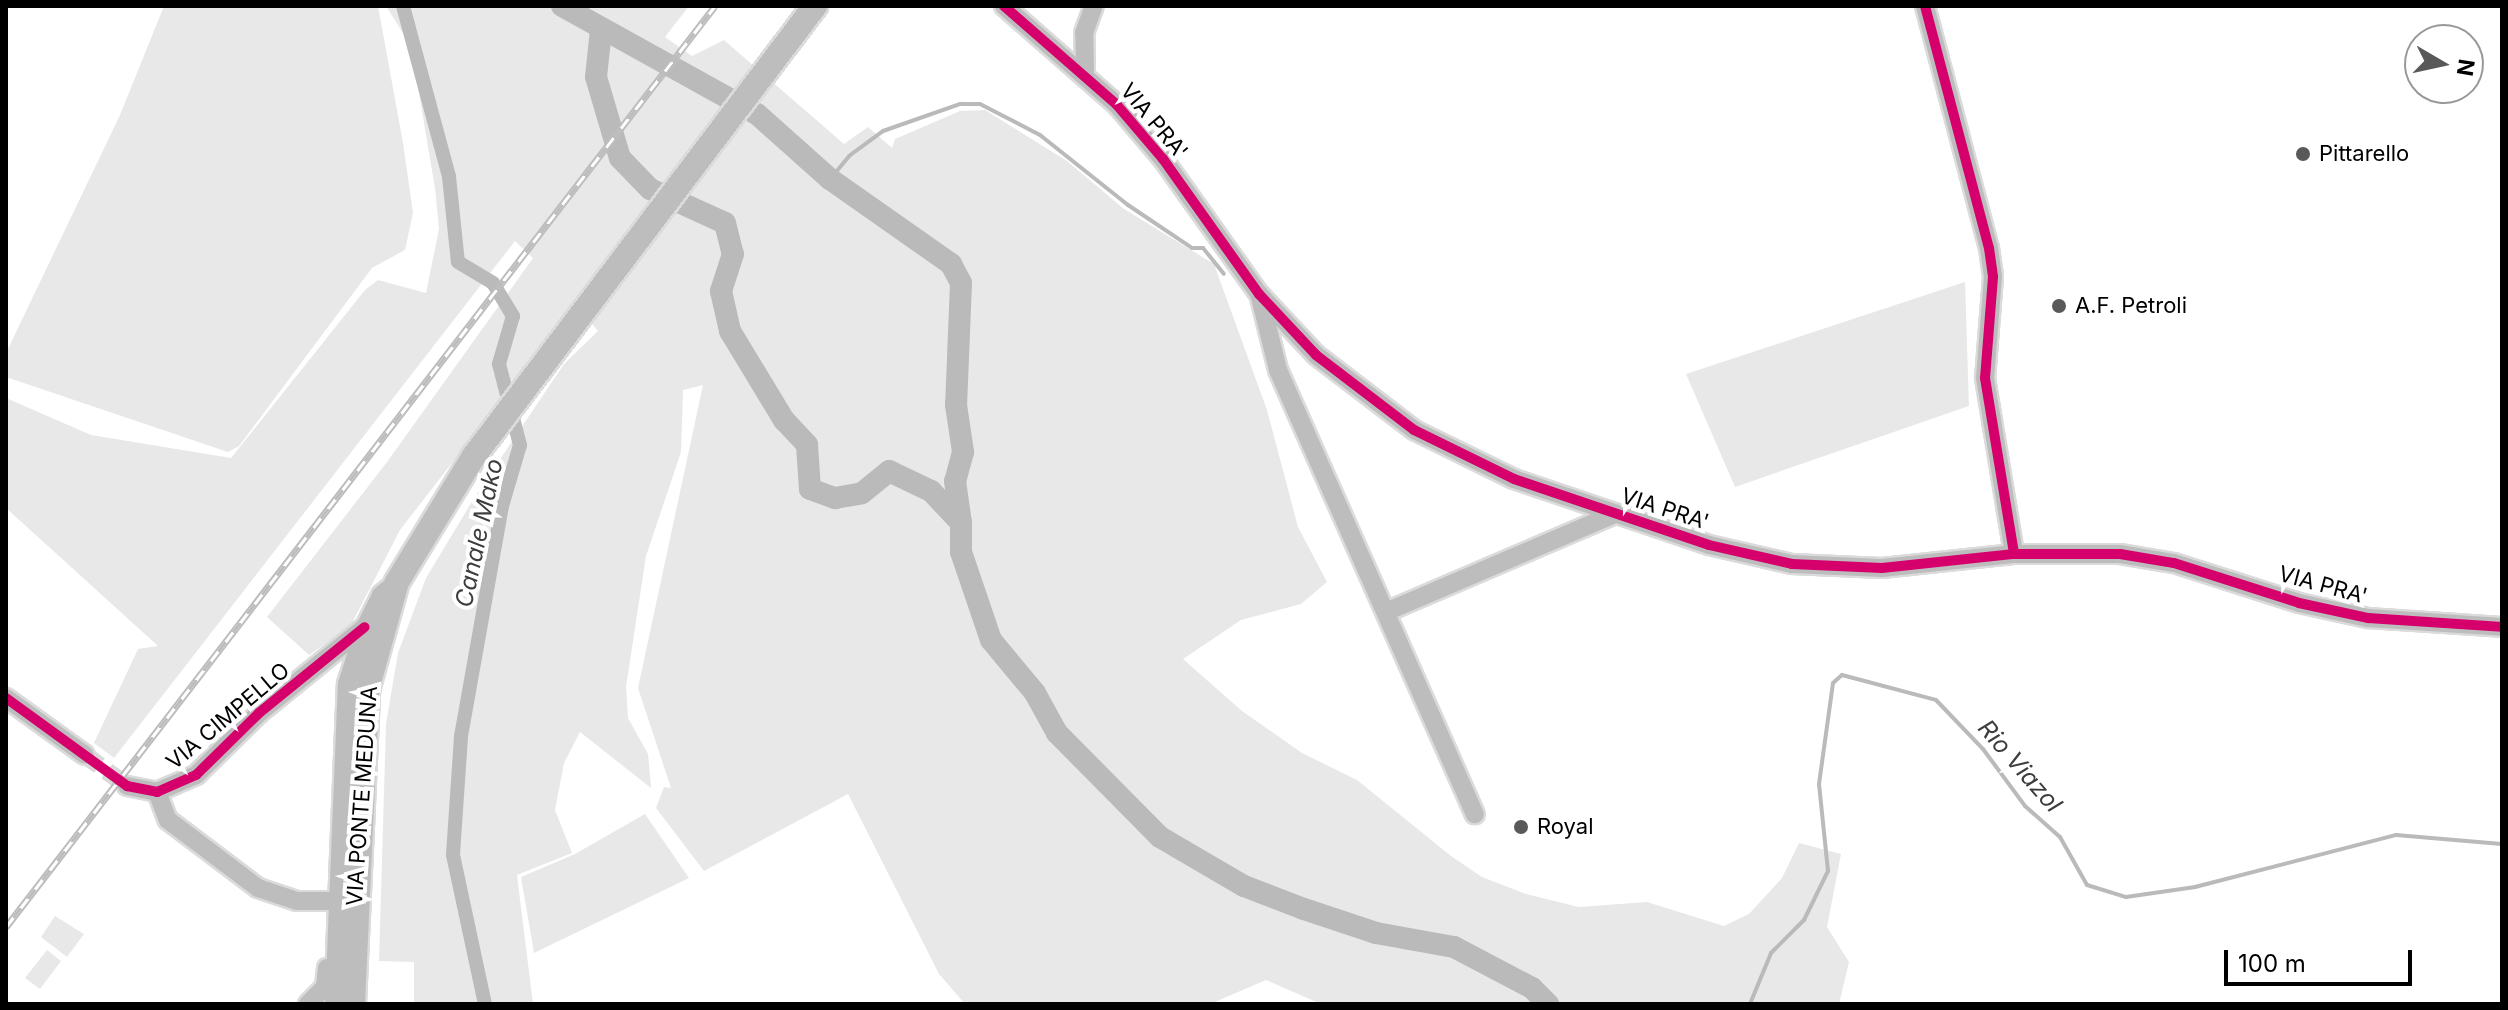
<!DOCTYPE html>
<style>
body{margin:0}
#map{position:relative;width:2508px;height:1010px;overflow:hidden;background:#fff;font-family:Inter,sans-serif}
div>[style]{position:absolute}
.green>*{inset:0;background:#e8e8e8}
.stream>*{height:4px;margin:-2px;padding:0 2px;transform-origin:2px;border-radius:2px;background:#bababa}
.canal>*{height:14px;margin:-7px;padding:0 7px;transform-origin:7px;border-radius:7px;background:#bababa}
.river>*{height:22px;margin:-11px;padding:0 11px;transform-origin:11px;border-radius:11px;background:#bababa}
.minor-tunnel>*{height:18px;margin-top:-9px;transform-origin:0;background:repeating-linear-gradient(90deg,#d9d9d9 0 18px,transparent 0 27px)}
.roads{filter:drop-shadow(2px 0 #dbdbdb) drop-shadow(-2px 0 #dbdbdb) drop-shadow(0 2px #dbdbdb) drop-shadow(0 -2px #dbdbdb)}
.minor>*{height:18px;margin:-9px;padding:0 9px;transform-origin:9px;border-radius:9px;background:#bdbdbd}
.major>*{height:24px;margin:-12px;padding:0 12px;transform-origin:12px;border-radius:12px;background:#bdbdbd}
.rail>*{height:7px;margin-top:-3.5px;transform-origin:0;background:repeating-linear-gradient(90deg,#fff 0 12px,#bdbdbd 0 24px);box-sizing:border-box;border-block:2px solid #bdbdbd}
.cycleway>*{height:10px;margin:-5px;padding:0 5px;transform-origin:5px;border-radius:5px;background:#d6006c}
.dots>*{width:22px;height:22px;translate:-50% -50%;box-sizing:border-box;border:4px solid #fff;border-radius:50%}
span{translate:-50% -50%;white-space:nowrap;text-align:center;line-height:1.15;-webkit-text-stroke:8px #fff;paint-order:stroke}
.street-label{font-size:22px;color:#000}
.poi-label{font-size:22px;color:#000}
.left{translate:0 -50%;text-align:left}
.water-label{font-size:24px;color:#3d3d3d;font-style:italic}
.frame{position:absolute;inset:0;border:8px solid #000;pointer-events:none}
.north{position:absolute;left:2404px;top:24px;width:80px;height:80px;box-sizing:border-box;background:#fff;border:2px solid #999;border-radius:50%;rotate:99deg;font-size:22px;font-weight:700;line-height:32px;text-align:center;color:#000}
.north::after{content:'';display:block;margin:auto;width:28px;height:36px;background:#595959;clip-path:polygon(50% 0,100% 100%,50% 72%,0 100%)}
.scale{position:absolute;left:2224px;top:950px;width:188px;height:36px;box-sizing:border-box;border:4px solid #000;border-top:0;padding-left:10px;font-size:24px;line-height:28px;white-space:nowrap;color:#000;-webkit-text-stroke:6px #fff;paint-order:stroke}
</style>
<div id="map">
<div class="green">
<div style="clip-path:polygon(164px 6px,378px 6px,403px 143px,413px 213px,405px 250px,372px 268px,239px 446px,228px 452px,6px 377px,6px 353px,120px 115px)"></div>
<div style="clip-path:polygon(386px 6px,689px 6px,665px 37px,692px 56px,724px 40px,844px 144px,868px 127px,892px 148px,895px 139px,960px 111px,985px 110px,1067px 161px,1124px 209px,1214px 264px,1267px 410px,1298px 527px,1327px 582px,1301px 604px,1241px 620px,1183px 659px,1242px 711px,1302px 753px,1357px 780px,1451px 856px,1482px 877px,1526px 894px,1579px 907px,1647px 902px,1724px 926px,1749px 914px,1782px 878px,1799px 843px,1841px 854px,1827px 927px,1849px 962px,1839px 1004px,1321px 1004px,1266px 980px,1210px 1004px,965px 1004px,939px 974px,848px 794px,704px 871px,656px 808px,664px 787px,671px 788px,638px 688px,703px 385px,683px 390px,681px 452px,646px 556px,626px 687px,628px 718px,648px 754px,651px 788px,580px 732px,564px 763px,555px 810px,572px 853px,517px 875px,533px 1004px,414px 1004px,414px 962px,379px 961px,386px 724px,398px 653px,426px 578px,476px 495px,564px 364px,598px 331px,575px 304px,400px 530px,350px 627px,309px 655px,267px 617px,387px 462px,533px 258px,515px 241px,114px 758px,94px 743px,138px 649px,158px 646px,6px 508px,6px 398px,91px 435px,231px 458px,365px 290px,378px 280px,426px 293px,439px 229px,435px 188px,411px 46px)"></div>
<div style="clip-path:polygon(1965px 282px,1969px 406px,1735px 487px,1686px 374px)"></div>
<div style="clip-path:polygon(645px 814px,689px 878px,534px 953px,521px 877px,575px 854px)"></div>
<div style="clip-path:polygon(55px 916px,84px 934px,67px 957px,41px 937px)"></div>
<div style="clip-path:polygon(47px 950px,61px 961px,40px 989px,25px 978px)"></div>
</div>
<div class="stream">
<div style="left:830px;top:179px;width:30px;rotate:-50deg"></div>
<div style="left:849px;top:156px;width:42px;rotate:-36.3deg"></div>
<div style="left:883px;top:131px;width:82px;rotate:-19.3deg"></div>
<div style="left:960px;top:104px;width:20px"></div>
<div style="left:980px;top:104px;width:68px;rotate:27.3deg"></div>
<div style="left:1040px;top:135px;width:112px;rotate:38.5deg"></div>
<div style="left:1128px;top:205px;width:77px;rotate:33.9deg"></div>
<div style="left:1192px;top:248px;width:11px"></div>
<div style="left:1203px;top:248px;width:33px;rotate:51deg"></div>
<div style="left:1750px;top:1004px;width:55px;rotate:-67.6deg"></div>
<div style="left:1771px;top:953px;width:47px;rotate:-45deg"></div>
<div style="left:1804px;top:920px;width:55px;rotate:-63.9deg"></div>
<div style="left:1828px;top:871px;width:87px;rotate:-95.9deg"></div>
<div style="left:1819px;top:784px;width:102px;rotate:-82.1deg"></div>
<div style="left:1833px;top:683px;width:12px;rotate:-42deg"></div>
<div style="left:1842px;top:675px;width:97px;rotate:14.9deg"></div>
<div style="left:1936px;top:700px;width:68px;rotate:46.2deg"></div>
<div style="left:1983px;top:749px;width:71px;rotate:53.6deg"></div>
<div style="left:2025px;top:806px;width:47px;rotate:41.5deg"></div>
<div style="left:2060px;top:837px;width:55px;rotate:60.6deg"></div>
<div style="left:2087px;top:885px;width:41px;rotate:17.1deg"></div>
<div style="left:2126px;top:897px;width:70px;rotate:-8.2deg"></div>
<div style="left:2195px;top:887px;width:208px;rotate:-14.5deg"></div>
<div style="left:2396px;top:835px;width:106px;rotate:4.9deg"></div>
</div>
<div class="canal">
<div style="left:403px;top:6px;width:177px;rotate:74.9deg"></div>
<div style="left:449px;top:177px;width:85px;rotate:84deg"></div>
<div style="left:458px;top:262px;width:41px;rotate:31deg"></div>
<div style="left:493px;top:283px;width:39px;rotate:59deg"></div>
<div style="left:513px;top:316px;width:50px;rotate:106.3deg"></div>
<div style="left:499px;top:364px;width:84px;rotate:75.5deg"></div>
<div style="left:520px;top:445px;width:64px;rotate:106.4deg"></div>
<div style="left:502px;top:506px;width:235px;rotate:100.1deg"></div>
<div style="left:461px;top:737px;width:118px;rotate:93.9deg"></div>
<div style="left:453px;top:855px;width:152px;rotate:77.9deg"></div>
</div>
<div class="river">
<div style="left:562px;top:6px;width:223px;rotate:29deg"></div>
<div style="left:757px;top:114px;width:98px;rotate:41.7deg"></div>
<div style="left:830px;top:179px;width:148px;rotate:35.1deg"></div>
<div style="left:951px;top:264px;width:21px;rotate:62deg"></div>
<div style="left:961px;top:283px;width:122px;rotate:92.3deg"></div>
<div style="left:956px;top:405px;width:48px;rotate:81.5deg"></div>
<div style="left:963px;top:452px;width:30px;rotate:105deg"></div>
<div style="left:955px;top:481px;width:42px;rotate:81.9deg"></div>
<div style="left:601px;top:30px;width:47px;rotate:96.1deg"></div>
<div style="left:596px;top:77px;width:84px;rotate:73.5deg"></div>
<div style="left:620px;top:158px;width:43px;rotate:45.9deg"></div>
<div style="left:650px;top:189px;width:82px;rotate:24.4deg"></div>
<div style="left:725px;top:223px;width:32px;rotate:76deg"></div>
<div style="left:733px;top:254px;width:39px;rotate:108deg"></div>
<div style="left:721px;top:291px;width:41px;rotate:77.3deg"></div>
<div style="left:730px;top:331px;width:104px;rotate:58.8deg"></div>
<div style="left:784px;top:420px;width:34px;rotate:47deg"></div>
<div style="left:807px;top:445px;width:44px;rotate:86.1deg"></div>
<div style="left:810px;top:489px;width:27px;rotate:20deg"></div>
<div style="left:835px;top:498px;width:27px;rotate:-10deg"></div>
<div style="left:862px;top:493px;width:35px;rotate:-39deg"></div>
<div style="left:889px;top:471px;width:47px;rotate:25.5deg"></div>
<div style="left:931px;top:491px;width:44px;rotate:46.8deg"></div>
<div style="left:961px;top:523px;width:29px;rotate:90deg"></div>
<div style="left:961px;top:552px;width:93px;rotate:71.2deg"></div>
<div style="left:991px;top:640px;width:69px;rotate:50.3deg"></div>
<div style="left:1035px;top:693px;width:46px;rotate:61.2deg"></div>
<div style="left:1057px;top:733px;width:146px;rotate:45.3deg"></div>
<div style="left:1160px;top:837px;width:97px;rotate:30.3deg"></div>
<div style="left:1244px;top:886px;width:64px;rotate:21deg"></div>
<div style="left:1304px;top:909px;width:76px;rotate:18.4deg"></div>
<div style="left:1376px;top:933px;width:79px;rotate:10.2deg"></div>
<div style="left:1454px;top:947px;width:88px;rotate:27.7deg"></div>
<div style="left:1532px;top:988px;width:23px;rotate:45deg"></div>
</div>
<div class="minor-tunnel">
<div style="left:85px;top:755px;width:52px;rotate:36.4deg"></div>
</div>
<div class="roads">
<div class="minor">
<div style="left:1004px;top:6px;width:150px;rotate:41.2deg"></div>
<div style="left:1117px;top:105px;width:71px;rotate:49.6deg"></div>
<div style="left:1163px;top:159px;width:166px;rotate:54.6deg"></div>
<div style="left:1259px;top:294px;width:83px;rotate:46.9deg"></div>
<div style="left:1316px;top:355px;width:123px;rotate:37.4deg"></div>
<div style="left:1414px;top:430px;width:111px;rotate:26.1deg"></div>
<div style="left:1514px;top:479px;width:206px;rotate:18.7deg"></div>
<div style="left:1709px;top:545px;width:85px;rotate:12.9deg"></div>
<div style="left:1792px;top:564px;width:90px;rotate:2.5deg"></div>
<div style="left:1882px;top:568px;width:133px;rotate:-6.1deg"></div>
<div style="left:2014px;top:554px;width:106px"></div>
<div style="left:2120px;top:554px;width:55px;rotate:9.5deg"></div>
<div style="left:2174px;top:563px;width:131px;rotate:17.7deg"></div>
<div style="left:2299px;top:603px;width:71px;rotate:12.3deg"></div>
<div style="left:2368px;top:618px;width:134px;rotate:3.8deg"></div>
<div style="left:1925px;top:6px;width:250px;rotate:75.2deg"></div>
<div style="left:1989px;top:248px;width:29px;rotate:82deg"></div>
<div style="left:1993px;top:277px;width:101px;rotate:94.5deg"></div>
<div style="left:1985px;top:378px;width:178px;rotate:80.6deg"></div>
<div style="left:1085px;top:72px;width:39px;rotate:-91deg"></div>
<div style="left:1084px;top:33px;width:29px;rotate:-70deg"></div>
<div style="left:1260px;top:297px;width:75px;rotate:76.1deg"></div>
<div style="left:1278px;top:370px;width:486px;rotate:66.1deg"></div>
<div style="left:1386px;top:612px;width:249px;rotate:-23.2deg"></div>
<div style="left:6px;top:698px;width:97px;rotate:35.8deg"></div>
<div style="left:127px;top:786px;width:31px;rotate:11deg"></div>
<div style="left:157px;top:792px;width:43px;rotate:-23.6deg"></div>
<div style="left:196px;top:775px;width:88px;rotate:-44.5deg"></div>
<div style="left:259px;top:713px;width:136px;rotate:-39.1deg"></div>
<div style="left:157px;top:792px;width:30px;rotate:69deg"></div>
<div style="left:168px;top:820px;width:113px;rotate:37.1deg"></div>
<div style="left:258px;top:888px;width:41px;rotate:18.4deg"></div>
<div style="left:297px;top:901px;width:41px"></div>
<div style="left:308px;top:1004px;width:24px;rotate:-45deg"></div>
<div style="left:325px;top:987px;width:19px;rotate:-84deg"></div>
<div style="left:334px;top:1004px;width:320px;rotate:-87.7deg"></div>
<div style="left:347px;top:684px;width:60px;rotate:-72.5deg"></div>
<div style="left:365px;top:627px;width:36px;rotate:-63deg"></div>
<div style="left:381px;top:595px;width:21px;rotate:-39deg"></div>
</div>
<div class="major">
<div style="left:353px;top:1004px;width:314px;rotate:-87.4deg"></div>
<div style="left:367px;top:690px;width:112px;rotate:-74.5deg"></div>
<div style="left:397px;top:582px;width:148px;rotate:-58.6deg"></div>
<div style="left:474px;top:456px;width:565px;rotate:-52.85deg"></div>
</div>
</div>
<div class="rail">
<div style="left:6px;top:927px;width:1162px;rotate:-52.41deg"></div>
</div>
<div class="cycleway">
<div style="left:1004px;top:6px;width:150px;rotate:41.2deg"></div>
<div style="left:1117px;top:105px;width:71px;rotate:49.6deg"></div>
<div style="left:1163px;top:159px;width:166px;rotate:54.6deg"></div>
<div style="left:1259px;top:294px;width:83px;rotate:46.9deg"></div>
<div style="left:1316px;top:355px;width:123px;rotate:37.4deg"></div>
<div style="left:1414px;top:430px;width:111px;rotate:26.1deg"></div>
<div style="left:1514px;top:479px;width:206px;rotate:18.7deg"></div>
<div style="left:1709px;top:545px;width:85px;rotate:12.9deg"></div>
<div style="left:1792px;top:564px;width:90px;rotate:2.5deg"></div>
<div style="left:1882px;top:568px;width:133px;rotate:-6.1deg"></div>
<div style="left:2014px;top:554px;width:106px"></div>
<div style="left:2120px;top:554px;width:55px;rotate:9.5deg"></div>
<div style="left:2174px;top:563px;width:131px;rotate:17.7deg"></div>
<div style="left:2299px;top:603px;width:71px;rotate:12.3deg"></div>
<div style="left:2368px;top:618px;width:134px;rotate:3.8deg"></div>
<div style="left:1925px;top:6px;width:250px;rotate:75.2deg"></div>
<div style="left:1989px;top:248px;width:29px;rotate:82deg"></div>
<div style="left:1993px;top:277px;width:101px;rotate:94.5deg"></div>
<div style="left:1985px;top:378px;width:178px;rotate:80.6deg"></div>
<div style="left:6px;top:698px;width:150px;rotate:36deg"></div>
<div style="left:127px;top:786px;width:31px;rotate:11deg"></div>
<div style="left:157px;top:792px;width:43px;rotate:-23.6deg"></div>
<div style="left:196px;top:775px;width:88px;rotate:-44.5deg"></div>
<div style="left:259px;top:713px;width:136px;rotate:-39.1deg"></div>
</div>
<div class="dots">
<div style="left:2303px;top:154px;background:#595959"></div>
<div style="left:2059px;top:306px;background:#595959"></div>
<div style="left:1521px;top:827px;background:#595959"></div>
</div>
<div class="street-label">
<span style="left:1154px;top:121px;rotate:50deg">VIA PRA'</span>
<span style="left:1665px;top:509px;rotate:18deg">VIA PRA'</span>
<span style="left:2323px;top:585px;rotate:15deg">VIA PRA'</span>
<span style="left:228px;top:716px;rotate:-40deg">VIA CIMPELLO</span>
<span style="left:362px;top:796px;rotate:-86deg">VIA PONTE MEDUNA</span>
</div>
<div class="poi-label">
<span class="left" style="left:2319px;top:154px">Pittarello</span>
<span class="left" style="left:2075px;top:306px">A.F. Petroli</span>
<span class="left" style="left:1537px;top:827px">Royal</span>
</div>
<div class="water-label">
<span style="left:479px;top:533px;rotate:-78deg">Canale Mako</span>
<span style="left:2020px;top:766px;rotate:49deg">Rio Viazol</span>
</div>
<div class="frame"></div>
<div class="north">N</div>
<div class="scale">100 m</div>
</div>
